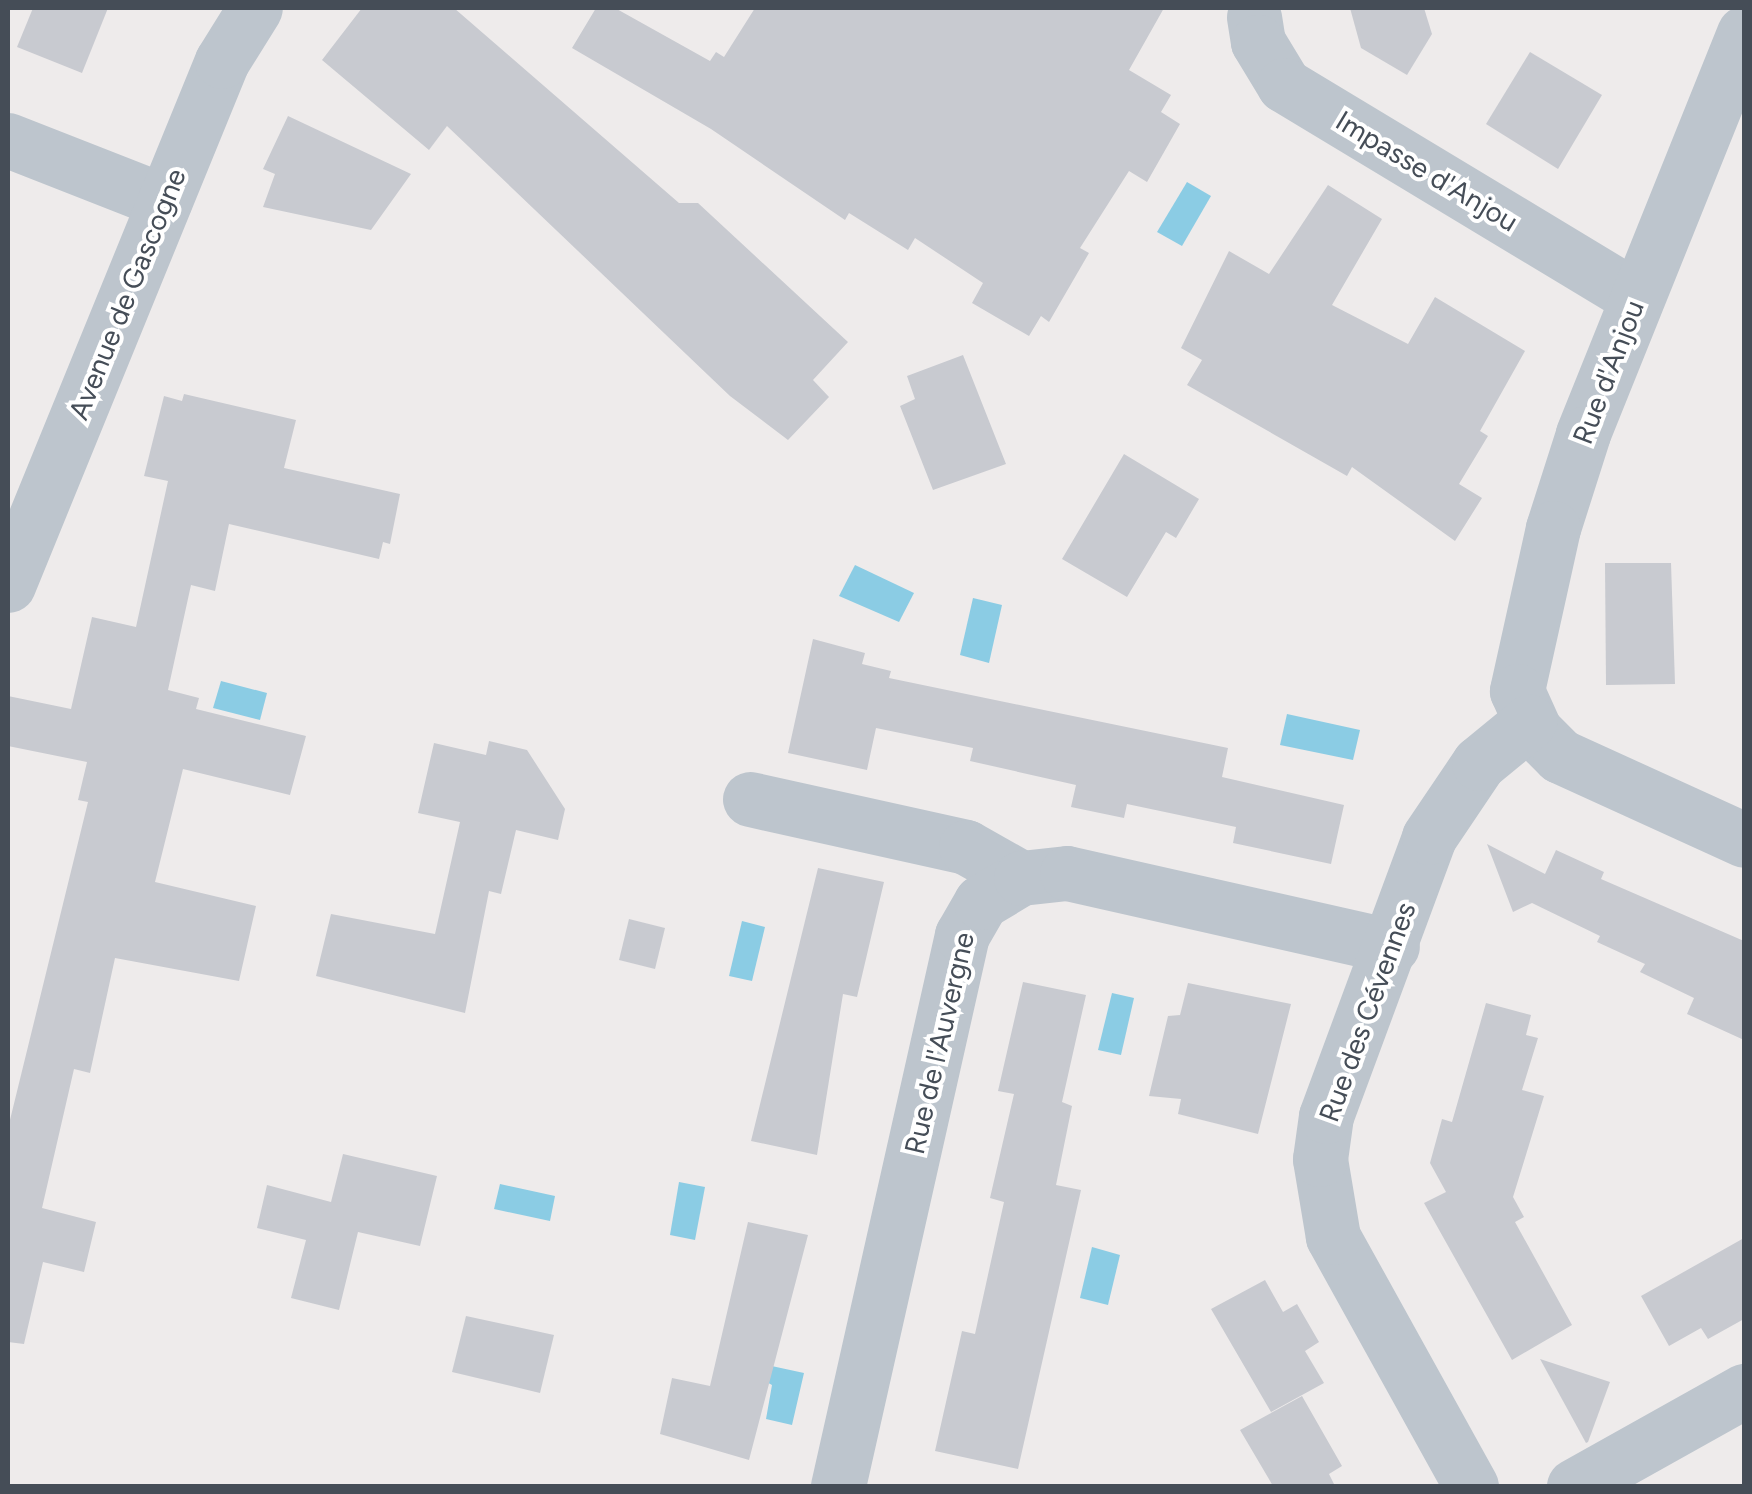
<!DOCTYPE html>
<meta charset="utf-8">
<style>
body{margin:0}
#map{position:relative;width:1752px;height:1494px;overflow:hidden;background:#eeebeb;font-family:Figtree,sans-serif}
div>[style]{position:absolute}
.water>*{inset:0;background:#8bcce4}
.building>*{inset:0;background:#c8cad0}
.minor>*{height:55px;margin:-27.5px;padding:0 27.5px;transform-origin:27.5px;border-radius:27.5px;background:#bdc5cd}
span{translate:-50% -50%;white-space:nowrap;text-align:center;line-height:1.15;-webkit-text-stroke:8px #fff;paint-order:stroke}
.street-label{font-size:28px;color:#454d57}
.frame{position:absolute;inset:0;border:10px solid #454d57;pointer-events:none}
</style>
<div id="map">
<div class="water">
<div style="clip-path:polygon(1187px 182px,1211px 196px,1182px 246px,1157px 232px)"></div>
<div style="clip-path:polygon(855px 565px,914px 593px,899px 622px,839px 596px)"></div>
<div style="clip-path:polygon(973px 598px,1002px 605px,989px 663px,960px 655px)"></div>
<div style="clip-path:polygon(221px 681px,267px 693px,260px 720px,213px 708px)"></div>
<div style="clip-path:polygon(1287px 714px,1360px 730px,1353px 760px,1280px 745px)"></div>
<div style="clip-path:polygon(742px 921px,765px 927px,752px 981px,729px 976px)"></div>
<div style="clip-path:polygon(1112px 993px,1134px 998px,1121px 1055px,1098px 1050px)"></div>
<div style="clip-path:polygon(679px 1182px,705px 1187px,695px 1240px,670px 1235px)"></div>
<div style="clip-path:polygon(500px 1184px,555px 1196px,550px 1221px,494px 1209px)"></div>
<div style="clip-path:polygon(1092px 1247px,1120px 1255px,1108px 1305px,1080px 1298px)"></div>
<div style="clip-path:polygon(767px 1365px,804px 1373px,792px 1425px,766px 1419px,772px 1385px,763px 1380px)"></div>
</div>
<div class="building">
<div style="clip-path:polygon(33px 8px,108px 8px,82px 73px,17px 47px)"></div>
<div style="clip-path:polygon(362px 8px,454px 8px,679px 203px,698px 203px,848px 342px,813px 380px,829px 397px,788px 440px,730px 396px,447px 126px,429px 150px,322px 60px)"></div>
<div style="clip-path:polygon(596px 8px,615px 8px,710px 61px,716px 52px,724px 57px,755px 8px,1164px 8px,1129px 70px,1171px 95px,1161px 112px,1180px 124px,1147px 182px,1129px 171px,1080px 248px,1089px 253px,1049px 322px,1041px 316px,1029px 336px,972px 303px,983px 283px,915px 238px,908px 250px,849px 213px,845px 220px,711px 129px,572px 48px)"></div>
<div style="clip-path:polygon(1350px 8px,1424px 8px,1432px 34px,1407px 75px,1361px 48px)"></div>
<div style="clip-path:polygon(1530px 52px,1602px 95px,1558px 169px,1486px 124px)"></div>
<div style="clip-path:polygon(288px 116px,411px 174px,371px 230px,263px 207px,275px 174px,263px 169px)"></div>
<div style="clip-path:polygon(1328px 185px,1382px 219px,1332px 305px,1408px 344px,1435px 297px,1525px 351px,1480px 431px,1488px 436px,1459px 484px,1482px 498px,1455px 541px,1352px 467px,1347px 476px,1187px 385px,1202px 360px,1181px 348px,1229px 251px,1269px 274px)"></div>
<div style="clip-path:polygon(963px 355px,1006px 464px,933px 490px,900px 406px,915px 399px,907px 376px)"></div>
<div style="clip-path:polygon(184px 394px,296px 420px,284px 468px,400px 494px,390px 544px,383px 542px,379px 559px,229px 524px,215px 591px,191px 585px,168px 690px,199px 698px,196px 709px,306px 736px,290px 795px,183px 769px,155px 882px,256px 906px,239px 981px,115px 958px,90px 1073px,74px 1069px,42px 1208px,96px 1222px,84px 1272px,43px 1262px,24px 1344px,8px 1342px,8px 1128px,88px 802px,78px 800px,87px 762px,8px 746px,8px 696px,71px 709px,92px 617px,136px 627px,168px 481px,144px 476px,164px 396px,182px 401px)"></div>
<div style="clip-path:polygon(1124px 454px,1199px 499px,1176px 538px,1166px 532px,1127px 597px,1062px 559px)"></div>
<div style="clip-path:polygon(1605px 563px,1671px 563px,1675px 684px,1606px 685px)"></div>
<div style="clip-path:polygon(813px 639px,865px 653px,862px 664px,891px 671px,889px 678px,1228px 748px,1222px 777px,1344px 805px,1331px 864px,1233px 843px,1236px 827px,1127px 804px,1124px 818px,1071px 807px,1076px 785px,970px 761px,973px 748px,876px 728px,867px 770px,788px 753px)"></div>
<div style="clip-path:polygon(489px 741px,527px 750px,565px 809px,558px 840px,516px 830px,501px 894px,489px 891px,465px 1013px,316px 976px,331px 914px,435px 934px,460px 822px,418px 813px,434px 743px,486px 755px)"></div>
<div style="clip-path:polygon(1487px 844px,1545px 874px,1556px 850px,1604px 872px,1601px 879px,1744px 941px,1744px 1040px,1687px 1014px,1694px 998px,1640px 972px,1645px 964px,1597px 942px,1600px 936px,1532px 903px,1513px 912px)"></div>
<div style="clip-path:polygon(818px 868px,884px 882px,857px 997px,843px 994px,817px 1155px,751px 1141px)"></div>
<div style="clip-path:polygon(629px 919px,665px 928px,655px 969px,619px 960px)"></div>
<div style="clip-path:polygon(1023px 982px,1086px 995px,1062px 1102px,1072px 1106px,1056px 1185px,1081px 1190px,1018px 1469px,935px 1451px,962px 1331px,975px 1334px,1004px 1202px,990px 1198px,1014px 1094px,998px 1091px)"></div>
<div style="clip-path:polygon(1188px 983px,1291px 1004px,1258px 1134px,1178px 1114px,1181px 1099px,1149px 1096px,1168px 1016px,1180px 1015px)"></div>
<div style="clip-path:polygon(1486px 1003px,1531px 1015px,1526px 1035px,1538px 1038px,1522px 1090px,1544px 1096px,1513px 1197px,1524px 1217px,1515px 1222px,1572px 1325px,1512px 1360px,1424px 1203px,1446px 1192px,1430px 1163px,1442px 1119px,1452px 1122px)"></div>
<div style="clip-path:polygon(343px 1154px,437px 1176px,420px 1246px,358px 1232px,339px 1310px,291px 1298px,306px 1240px,257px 1228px,267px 1185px,331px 1202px)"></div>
<div style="clip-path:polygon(748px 1222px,808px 1235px,749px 1460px,660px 1434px,672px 1378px,710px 1386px)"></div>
<div style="clip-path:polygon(1744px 1238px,1744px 1319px,1708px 1339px,1701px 1328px,1669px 1346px,1641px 1296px)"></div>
<div style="clip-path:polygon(1265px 1280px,1283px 1312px,1297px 1304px,1319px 1342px,1305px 1351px,1324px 1383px,1271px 1412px,1211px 1309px)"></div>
<div style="clip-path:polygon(466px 1316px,554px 1335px,540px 1393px,452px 1372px)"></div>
<div style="clip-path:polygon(1540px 1359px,1610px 1382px,1588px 1442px,1586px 1443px)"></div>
<div style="clip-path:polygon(1302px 1396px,1342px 1466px,1329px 1474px,1335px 1486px,1273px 1486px,1240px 1430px)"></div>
</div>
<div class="minor">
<div style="left:1254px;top:17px;width:25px;rotate:81deg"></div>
<div style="left:1258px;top:42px;width:50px;rotate:58.8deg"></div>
<div style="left:1284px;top:85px;width:411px;rotate:31.1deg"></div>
<div style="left:1744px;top:33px;width:432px;rotate:111.9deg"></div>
<div style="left:1583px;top:434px;width:99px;rotate:107.7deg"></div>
<div style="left:1553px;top:528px;width:167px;rotate:102.5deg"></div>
<div style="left:1517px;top:691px;width:44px;rotate:65.8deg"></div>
<div style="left:1535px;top:731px;width:35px;rotate:45deg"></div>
<div style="left:1560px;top:756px;width:202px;rotate:24.5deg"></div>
<div style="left:8px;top:140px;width:168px;rotate:21.4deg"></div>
<div style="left:8px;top:585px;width:566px;rotate:-67.79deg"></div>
<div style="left:222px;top:61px;width:62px;rotate:-58.1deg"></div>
<div style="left:750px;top:799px;width:221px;rotate:12.5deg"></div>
<div style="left:966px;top:847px;width:63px;rotate:29.4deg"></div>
<div style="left:838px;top:1486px;width:565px;rotate:-77.32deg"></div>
<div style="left:962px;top:935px;width:38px;rotate:-60deg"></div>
<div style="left:981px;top:902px;width:47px;rotate:-31deg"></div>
<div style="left:1021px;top:878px;width:46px;rotate:-6.2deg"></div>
<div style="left:1067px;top:873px;width:333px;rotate:12.7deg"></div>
<div style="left:1471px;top:1486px;width:285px;rotate:-119deg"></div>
<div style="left:1333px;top:1237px;width:79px;rotate:-99.5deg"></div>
<div style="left:1320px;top:1159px;width:43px;rotate:-82.1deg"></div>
<div style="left:1326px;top:1116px;width:297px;rotate:-69.7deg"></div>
<div style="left:1429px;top:837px;width:89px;rotate:-56deg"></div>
<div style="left:1479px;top:763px;width:65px;rotate:-39.4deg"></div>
<div style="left:1574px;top:1486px;width:195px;rotate:-29.2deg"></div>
</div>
<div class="street-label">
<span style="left:1427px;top:171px;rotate:31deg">Impasse d'Anjou</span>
<span style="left:127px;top:294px;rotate:-68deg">Avenue de Gascogne</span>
<span style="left:1608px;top:372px;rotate:-69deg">Rue d'Anjou</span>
<span style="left:1367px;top:1012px;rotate:-70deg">Rue des Cévennes</span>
<span style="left:939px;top:1043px;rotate:-77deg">Rue de l'Auvergne</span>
</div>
<div class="frame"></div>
</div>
